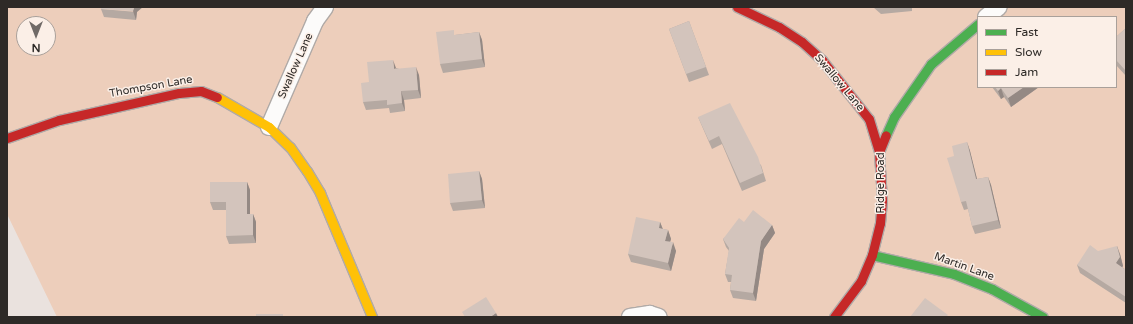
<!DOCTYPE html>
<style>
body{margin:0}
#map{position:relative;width:1133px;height:324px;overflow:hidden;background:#eae2de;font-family:"Varela Round",sans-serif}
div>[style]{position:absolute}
.green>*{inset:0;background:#edcebb}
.roads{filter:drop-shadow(1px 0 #b0aaa7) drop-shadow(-1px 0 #b0aaa7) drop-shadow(0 1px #b0aaa7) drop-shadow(0 -1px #b0aaa7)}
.street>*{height:16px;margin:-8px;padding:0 8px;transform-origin:8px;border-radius:8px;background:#fcfbfa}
.fast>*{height:9px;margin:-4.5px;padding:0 4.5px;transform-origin:4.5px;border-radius:4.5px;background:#4caf50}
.slow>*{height:9px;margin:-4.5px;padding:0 4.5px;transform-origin:4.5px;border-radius:4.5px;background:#ffc107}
.jam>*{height:9px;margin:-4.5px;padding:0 4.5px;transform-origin:4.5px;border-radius:4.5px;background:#c62828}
.wall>*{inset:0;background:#b5a9a2}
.shaded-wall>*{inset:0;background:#948984}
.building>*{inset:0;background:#d3c4bc}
span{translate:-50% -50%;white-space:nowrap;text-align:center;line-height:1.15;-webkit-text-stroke:3px #fbefe7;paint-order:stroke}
.street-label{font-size:11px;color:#2e2a27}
.frame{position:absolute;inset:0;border:8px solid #2e2a27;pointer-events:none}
.legend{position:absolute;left:977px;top:16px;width:140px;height:72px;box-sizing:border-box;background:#fbefe7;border:1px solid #a9a09a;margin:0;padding:5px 7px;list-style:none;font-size:12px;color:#2e2a27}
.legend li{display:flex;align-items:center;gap:8px;height:20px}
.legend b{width:20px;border:1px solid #a9a09a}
.north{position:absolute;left:16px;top:16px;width:40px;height:40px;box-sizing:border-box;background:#fbefe7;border:1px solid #a9a09a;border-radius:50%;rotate:180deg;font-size:11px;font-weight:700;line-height:16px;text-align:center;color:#2e2a27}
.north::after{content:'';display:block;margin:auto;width:14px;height:18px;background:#706a67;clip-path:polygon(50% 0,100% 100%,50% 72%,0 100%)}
</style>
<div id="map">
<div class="green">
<div style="clip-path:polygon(evenodd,7px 7px,1126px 7px,1126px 317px,57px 317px,7px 214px,7px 7px,978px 17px,1116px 17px,1116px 87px,978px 87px,978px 17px,7px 7px,24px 24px,48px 24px,48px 48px,24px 48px,24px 24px)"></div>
</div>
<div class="roads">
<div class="street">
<div style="left:986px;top:17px;width:16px;rotate:-38deg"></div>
<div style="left:269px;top:127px;width:116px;rotate:-66.5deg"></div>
<div style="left:315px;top:21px;width:17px;rotate:-54deg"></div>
<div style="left:630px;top:317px;width:20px;rotate:-9deg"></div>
<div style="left:650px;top:314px;width:9px;rotate:18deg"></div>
</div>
<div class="fast">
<div style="left:886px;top:135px;width:20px;rotate:-66deg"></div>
<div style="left:894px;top:117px;width:65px;rotate:-55.1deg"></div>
<div style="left:931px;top:64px;width:62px;rotate:-40.4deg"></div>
<div style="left:872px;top:255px;width:84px;rotate:13deg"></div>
<div style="left:954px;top:274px;width:41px;rotate:21.5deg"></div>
<div style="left:992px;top:289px;width:58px;rotate:28.8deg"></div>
</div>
<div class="slow">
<div style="left:217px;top:97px;width:60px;rotate:30deg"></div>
<div style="left:269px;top:127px;width:29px;rotate:44deg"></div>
<div style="left:290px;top:147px;width:29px;rotate:55deg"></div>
<div style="left:307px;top:171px;width:26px;rotate:59deg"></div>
<div style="left:320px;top:193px;width:134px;rotate:67.2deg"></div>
</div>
<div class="jam">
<div style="left:737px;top:7px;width:47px;rotate:25.5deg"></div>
<div style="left:779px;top:27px;width:27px;rotate:33deg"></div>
<div style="left:802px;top:42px;width:27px;rotate:42deg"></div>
<div style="left:822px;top:60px;width:75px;rotate:51.5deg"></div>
<div style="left:869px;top:119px;width:34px;rotate:73deg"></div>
<div style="left:7px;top:138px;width:55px;rotate:-19.1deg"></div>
<div style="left:59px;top:120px;width:123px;rotate:-12.7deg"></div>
<div style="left:179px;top:93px;width:22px;rotate:-5deg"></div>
<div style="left:201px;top:91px;width:17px;rotate:21deg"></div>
<div style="left:834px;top:317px;width:45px;rotate:-53.1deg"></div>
<div style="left:861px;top:281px;width:28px;rotate:-67deg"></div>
<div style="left:872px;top:255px;width:33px;rotate:-76deg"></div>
<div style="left:880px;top:223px;width:23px;rotate:-85deg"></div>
<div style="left:882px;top:200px;width:48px;rotate:-93.6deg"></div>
<div style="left:879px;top:152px;width:18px;rotate:-68deg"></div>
</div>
</div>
<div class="wall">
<div style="clip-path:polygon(873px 7px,912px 7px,912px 11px,881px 14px)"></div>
<div style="clip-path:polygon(101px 9px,137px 12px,136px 20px,104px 17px)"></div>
<div style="clip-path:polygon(689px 21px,709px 75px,689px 82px,669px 29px)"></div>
<div style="clip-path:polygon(1126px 28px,1126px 76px,1116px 65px,1116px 37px)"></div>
<div style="clip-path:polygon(479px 32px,482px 40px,485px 67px,443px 73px,440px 64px,455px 35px)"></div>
<div style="clip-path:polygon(396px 68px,419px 75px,421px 98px,404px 100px,405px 111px,390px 113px,389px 108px,366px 110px,363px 102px,369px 82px)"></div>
<div style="clip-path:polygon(992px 87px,1039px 87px,1011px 107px,1004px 97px,1001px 99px)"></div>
<div style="clip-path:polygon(698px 117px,761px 165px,766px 181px,742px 191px,722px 144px,712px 149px)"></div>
<div style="clip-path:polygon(967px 142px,970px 151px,977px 179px,988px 177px,991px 185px,1001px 228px,975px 234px,972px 226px,968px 209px,964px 210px,961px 202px,954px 156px)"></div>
<div style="clip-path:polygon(479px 171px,482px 179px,485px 208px,453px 211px,450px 203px)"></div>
<div style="clip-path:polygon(247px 182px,250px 190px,250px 214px,253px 214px,256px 222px,256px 243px,229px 244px,226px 236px,226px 210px,213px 210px,210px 202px)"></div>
<div style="clip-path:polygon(660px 222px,663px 229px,668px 230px,671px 239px,670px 242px,676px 251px,671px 271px,631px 262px,628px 254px)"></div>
<div style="clip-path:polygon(744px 222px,772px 225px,775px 233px,764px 249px,756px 301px,733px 298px,730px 290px,731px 282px,728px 282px,725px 274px,729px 251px,726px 247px,723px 239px)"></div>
<div style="clip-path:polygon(1098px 251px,1120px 254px,1123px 266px,1122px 267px,1126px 270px,1126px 303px,1080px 273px,1077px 265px)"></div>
</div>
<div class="shaded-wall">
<div style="clip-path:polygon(134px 7px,143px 7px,137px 12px,136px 20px,133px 11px)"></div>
<div style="clip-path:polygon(479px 32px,482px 40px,485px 67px,482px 59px)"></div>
<div style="clip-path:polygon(393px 60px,396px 68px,394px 69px)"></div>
<div style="clip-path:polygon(416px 67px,419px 75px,421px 98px,418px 90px)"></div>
<div style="clip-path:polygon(1024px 87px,1039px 87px,1011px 107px,1008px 98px)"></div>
<div style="clip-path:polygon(1001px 88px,1004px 97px,1001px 99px,998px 91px)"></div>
<div style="clip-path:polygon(401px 91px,404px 100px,405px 111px,402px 103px)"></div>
<div style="clip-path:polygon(967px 142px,970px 151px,979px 187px,976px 179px)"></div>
<div style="clip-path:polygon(479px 171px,482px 179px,485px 208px,482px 200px)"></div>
<div style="clip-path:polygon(988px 177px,991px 185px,1001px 228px,998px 220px)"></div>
<div style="clip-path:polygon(247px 182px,250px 190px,250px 222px,247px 214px)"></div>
<div style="clip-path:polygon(253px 214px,256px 222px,256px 243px,253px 235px)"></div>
<div style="clip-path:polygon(660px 222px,663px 230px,659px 228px)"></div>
<div style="clip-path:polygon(772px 225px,775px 233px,764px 249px,756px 301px,753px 293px,761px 241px)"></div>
<div style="clip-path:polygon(668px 230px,671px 239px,668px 249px,665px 241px)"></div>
<div style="clip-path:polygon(673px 242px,676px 251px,671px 271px,668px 263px)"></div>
<div style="clip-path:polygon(1117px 246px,1120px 254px,1123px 266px,1119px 271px,1116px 263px)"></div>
<div style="clip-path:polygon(496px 313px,498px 317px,490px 317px)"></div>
</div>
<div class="building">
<div style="clip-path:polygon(101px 7px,134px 7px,133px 11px,101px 9px)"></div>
<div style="clip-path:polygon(689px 21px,706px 67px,686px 74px,669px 29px)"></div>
<div style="clip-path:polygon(1126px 28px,1126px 71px,1116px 60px,1116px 37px)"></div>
<div style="clip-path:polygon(454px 30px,454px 35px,479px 32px,482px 59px,440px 64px,436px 32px)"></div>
<div style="clip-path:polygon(393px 60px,394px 69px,416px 67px,418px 90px,401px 91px,402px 103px,387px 105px,387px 100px,363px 102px,361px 83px,369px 82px,367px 62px)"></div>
<div style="clip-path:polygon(995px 87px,1024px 87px,1008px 98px,1001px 88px,998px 91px)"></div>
<div style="clip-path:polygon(730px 103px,758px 157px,763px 173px,740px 183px,719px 136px,709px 141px,698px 117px)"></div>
<div style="clip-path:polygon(967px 142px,976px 179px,988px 177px,998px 220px,972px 226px,966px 201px,961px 202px,947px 158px,954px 156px,952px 146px)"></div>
<div style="clip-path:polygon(479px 171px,482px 200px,450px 203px,448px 174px)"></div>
<div style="clip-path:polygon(210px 182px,247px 182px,247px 214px,253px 214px,253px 235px,226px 236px,226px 202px,210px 202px)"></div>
<div style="clip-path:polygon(753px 210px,772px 225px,761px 241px,753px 293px,730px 290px,732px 275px,725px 274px,729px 248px,723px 239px,739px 218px,744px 222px)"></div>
<div style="clip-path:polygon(636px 217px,660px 222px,659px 228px,668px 230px,665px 241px,673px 242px,668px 263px,628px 254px)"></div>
<div style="clip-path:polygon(1090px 245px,1098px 251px,1117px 246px,1120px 257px,1116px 263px,1126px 270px,1126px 297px,1077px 265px)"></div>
<div style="clip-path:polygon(486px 297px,496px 313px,490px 317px,465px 317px,462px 312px)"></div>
<div style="clip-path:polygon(925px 298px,948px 315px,946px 317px,910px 317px)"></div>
<div style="clip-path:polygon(256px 314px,283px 314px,283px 317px,256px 317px)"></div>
</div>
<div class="street-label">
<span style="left:296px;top:66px;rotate:-66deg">Swallow Lane</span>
<span style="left:839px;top:83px;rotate:50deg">Swallow Lane</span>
<span style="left:151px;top:87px;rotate:-10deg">Thompson Lane</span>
<span style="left:881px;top:183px;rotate:-90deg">Ridge Road</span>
<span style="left:964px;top:267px;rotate:20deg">Martin Lane</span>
</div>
<div class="frame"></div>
<ul class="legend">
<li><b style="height:5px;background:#4caf50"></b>Fast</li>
<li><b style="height:5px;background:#ffc107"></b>Slow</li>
<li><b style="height:5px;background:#c62828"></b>Jam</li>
</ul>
<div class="north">N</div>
</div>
